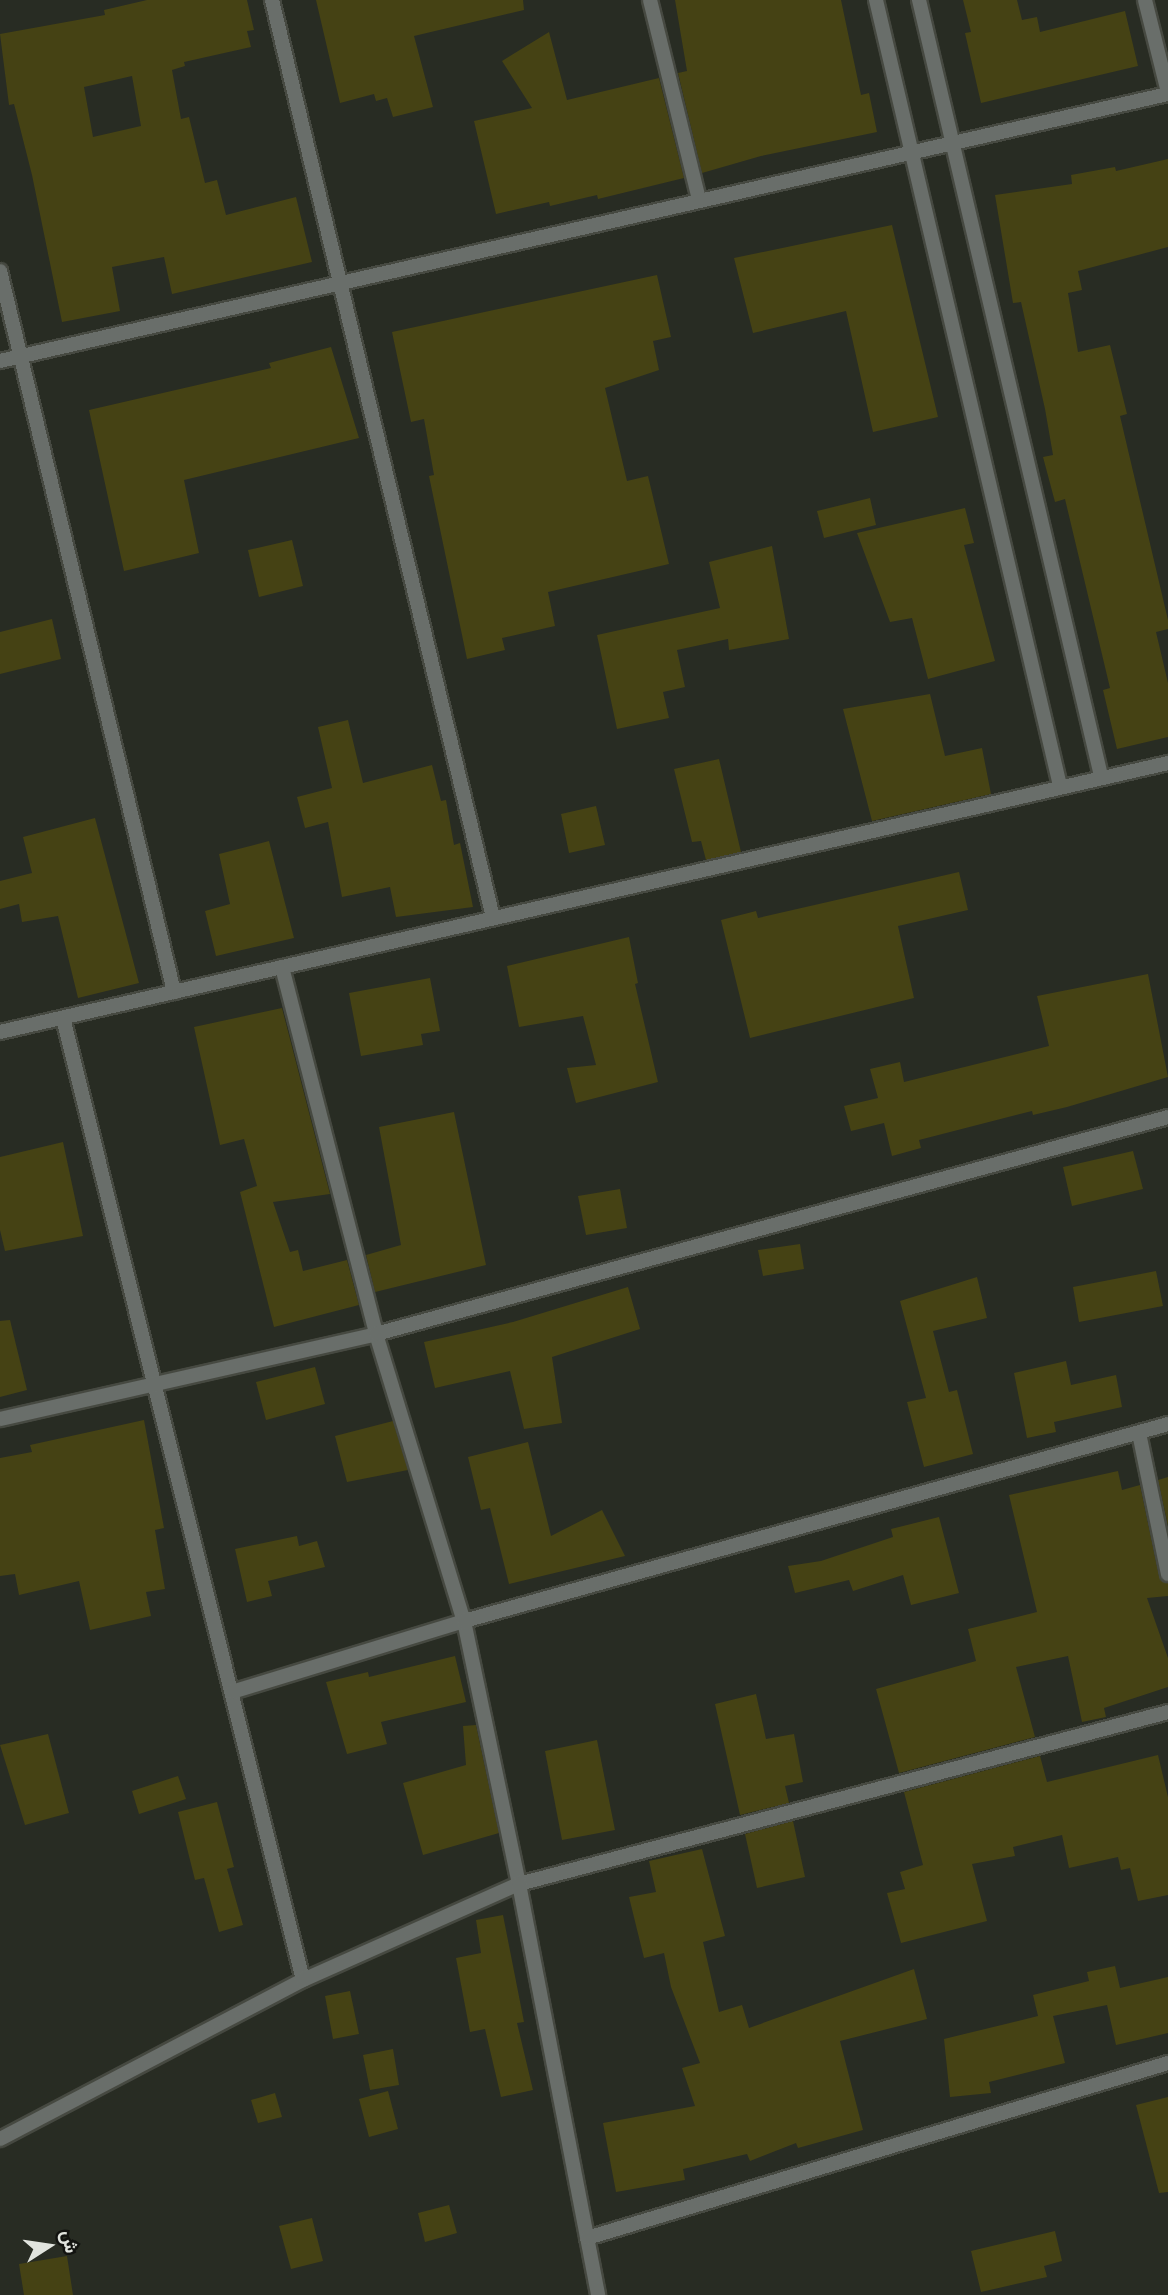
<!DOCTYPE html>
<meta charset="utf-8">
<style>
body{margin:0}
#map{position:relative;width:1168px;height:2295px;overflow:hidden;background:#282c23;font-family:"Varela Round",Vazirmatn,sans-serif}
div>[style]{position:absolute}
.building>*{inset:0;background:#454214}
.roads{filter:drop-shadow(2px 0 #464941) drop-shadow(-2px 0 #464941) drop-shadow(0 2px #464941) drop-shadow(0 -2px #464941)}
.street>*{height:14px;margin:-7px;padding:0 7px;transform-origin:7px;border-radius:7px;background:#696e6a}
span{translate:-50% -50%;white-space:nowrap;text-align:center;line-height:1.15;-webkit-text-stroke:6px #121310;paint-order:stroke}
.north{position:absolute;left:14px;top:2211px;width:70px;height:70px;-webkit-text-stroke:5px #121310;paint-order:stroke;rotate:78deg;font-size:19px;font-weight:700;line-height:28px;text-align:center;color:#e1e4de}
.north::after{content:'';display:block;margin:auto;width:24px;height:32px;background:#e1e4de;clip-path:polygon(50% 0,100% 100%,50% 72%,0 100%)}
</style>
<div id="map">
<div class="building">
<div style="clip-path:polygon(evenodd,147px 0,247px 0,254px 30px,247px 31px,251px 47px,184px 62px,185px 66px,172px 70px,181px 119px,189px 117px,205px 183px,217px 180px,226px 215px,296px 197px,312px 262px,172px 294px,164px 257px,112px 267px,120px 311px,62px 322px,32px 175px,14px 104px,9px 105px,0 34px,105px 15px,104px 10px,147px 0,132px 76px,141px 126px,93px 137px,84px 87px,132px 76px)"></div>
<div style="clip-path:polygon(316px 0,523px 0,524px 10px,414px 36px,433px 107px,393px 117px,387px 98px,376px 101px,374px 94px,340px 103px)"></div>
<div style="clip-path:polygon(675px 0,841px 0,861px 95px,869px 93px,877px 132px,761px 156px,702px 173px,678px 73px,687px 71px)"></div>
<div style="clip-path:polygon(963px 0,1017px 0,1022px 20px,1037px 17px,1040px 32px,1125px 11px,1138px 66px,981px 103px,965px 33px,971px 32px)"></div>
<div style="clip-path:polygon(549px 32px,567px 100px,659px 78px,684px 178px,598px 199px,597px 195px,550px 206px,549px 202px,496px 214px,474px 121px,532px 108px,502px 61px)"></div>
<div style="clip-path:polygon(1168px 159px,1168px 247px,1078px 271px,1082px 290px,1068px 293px,1078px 352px,1110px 345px,1127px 414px,1120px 416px,1168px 620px,1168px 629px,1156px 632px,1168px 683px,1168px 737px,1117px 749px,1103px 690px,1110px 688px,1065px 499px,1055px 502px,1043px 457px,1053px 455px,1045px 409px,1021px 302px,1013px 303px,995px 195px,1072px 184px,1071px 175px,1115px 167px,1116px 171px)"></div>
<div style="clip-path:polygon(892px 225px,938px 417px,873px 432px,846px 311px,753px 333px,734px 258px)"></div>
<div style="clip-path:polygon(657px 275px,671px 337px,653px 341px,659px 370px,605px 388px,627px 481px,648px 476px,669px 564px,548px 592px,555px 626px,502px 638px,505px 650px,467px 659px,429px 476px,434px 475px,424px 419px,411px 422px,392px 332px)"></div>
<div style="clip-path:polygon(331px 347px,359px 438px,184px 480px,199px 553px,124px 571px,89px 410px,271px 368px,269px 363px)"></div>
<div style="clip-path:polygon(870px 498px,876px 525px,824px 538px,817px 511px)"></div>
<div style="clip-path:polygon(965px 508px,974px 543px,964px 545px,995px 661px,928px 679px,912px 618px,890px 622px,857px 533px)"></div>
<div style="clip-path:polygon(292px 540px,303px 586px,259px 597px,248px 550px)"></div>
<div style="clip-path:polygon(772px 546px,789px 639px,729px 650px,728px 639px,677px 650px,685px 687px,663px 692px,669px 718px,617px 729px,597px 635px,720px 608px,709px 562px)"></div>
<div style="clip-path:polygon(52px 619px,61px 659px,0 674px,0 632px)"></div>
<div style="clip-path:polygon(930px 694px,945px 756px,982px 748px,991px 794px,872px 821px,843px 709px)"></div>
<div style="clip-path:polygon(348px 720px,363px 783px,432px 765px,441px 801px,446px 800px,454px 845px,460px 843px,473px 907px,396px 917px,390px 887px,342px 897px,328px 822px,305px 828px,297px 797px,332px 788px,318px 727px)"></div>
<div style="clip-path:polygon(719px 759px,741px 852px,706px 860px,701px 841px,692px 842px,674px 769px)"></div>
<div style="clip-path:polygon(596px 806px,605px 845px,569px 853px,561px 814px)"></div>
<div style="clip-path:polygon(95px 818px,139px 983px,78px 998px,58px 916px,22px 922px,19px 904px,0 909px,0 881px,32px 873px,23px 837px)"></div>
<div style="clip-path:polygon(269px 841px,294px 938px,216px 956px,205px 911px,230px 904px,219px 854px)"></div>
<div style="clip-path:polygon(959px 872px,968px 910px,898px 926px,914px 998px,750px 1038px,721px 920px,756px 911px,758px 918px)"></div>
<div style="clip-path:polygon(629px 937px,638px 983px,635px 984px,658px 1082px,576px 1103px,567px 1068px,596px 1065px,583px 1016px,519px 1027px,507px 966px)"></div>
<div style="clip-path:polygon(1148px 974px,1168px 1077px,1067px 1107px,1033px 1115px,1032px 1111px,919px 1140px,921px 1148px,892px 1156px,884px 1123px,851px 1131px,844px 1106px,878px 1098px,870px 1069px,900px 1062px,904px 1082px,1049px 1046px,1037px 996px)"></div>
<div style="clip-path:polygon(430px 978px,440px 1031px,421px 1034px,423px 1045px,361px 1056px,349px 993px)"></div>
<div style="clip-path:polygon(282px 1008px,330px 1194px,273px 1202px,290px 1252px,298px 1250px,303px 1271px,347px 1260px,359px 1305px,274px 1327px,240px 1192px,257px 1186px,244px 1139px,220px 1145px,194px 1027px)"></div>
<div style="clip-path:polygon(454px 1112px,486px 1265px,375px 1292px,366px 1255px,401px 1245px,379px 1127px)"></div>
<div style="clip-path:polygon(63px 1142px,83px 1236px,5px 1251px,0 1230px,0 1157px)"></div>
<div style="clip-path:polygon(1133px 1151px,1143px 1189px,1072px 1206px,1063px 1167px)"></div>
<div style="clip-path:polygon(620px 1189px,627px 1228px,586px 1235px,578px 1196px)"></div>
<div style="clip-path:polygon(800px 1244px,804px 1269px,763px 1276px,758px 1250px)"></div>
<div style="clip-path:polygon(1156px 1271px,1163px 1306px,1079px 1322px,1073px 1287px)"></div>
<div style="clip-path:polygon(977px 1277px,987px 1318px,933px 1331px,949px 1392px,957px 1390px,973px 1454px,924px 1467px,907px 1402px,926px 1398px,900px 1301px)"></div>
<div style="clip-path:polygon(628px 1287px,640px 1329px,552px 1357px,562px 1423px,524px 1429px,510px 1371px,435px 1388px,424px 1342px,513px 1322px)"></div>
<div style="clip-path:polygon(10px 1320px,27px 1390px,0 1397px,0 1321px)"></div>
<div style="clip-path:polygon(1066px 1361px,1071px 1385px,1116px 1375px,1122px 1407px,1054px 1422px,1056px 1432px,1027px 1438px,1014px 1373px)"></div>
<div style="clip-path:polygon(315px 1367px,325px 1404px,266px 1420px,256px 1382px)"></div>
<div style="clip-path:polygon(144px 1420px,164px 1528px,155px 1530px,165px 1589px,146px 1592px,151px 1616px,90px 1630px,79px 1581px,19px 1595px,15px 1574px,0 1576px,0 1458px,32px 1452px,30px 1445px)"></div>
<div style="clip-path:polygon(393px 1421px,408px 1470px,347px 1482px,335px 1436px)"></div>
<div style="clip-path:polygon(528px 1442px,551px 1536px,602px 1510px,625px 1556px,509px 1584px,490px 1508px,481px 1510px,468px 1457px)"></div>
<div style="clip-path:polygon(1118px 1471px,1122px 1490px,1140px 1485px,1159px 1576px,1168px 1583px,1168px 1596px,1147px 1598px,1168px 1658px,1168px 1687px,1104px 1708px,1106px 1717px,1082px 1722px,1068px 1656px,1016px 1667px,1035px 1737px,899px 1773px,876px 1689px,976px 1661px,968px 1629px,1037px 1612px,1009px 1495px)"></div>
<div style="clip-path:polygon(1168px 1477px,1168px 1526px,1158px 1480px)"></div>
<div style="clip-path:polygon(939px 1517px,959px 1593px,911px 1605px,903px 1575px,853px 1591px,849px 1580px,795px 1593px,788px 1566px,821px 1561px,893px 1537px,891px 1529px)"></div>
<div style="clip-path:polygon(297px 1536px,299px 1546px,317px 1541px,325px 1567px,268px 1581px,272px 1596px,247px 1602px,235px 1549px)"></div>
<div style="clip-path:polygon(455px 1656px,466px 1702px,381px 1722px,387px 1744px,347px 1754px,326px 1682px,368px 1672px,369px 1677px)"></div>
<div style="clip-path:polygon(756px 1694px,766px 1739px,794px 1734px,803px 1782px,785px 1786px,789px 1803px,740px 1815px,715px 1704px)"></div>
<div style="clip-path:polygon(476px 1725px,499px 1833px,423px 1855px,403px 1783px,466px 1765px,463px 1726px)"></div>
<div style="clip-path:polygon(48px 1734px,69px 1813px,25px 1825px,0 1745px)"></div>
<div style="clip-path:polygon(597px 1740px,615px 1830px,562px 1840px,545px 1751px)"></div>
<div style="clip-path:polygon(1158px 1755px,1168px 1797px,1168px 1895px,1138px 1901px,1130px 1868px,1121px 1870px,1118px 1857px,1069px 1868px,1062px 1835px,1013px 1847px,1015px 1856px,972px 1864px,987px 1921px,901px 1943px,887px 1893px,905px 1889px,900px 1872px,923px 1865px,904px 1792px,1040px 1756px,1047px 1782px)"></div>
<div style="clip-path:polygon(178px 1776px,186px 1799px,139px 1814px,132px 1791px)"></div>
<div style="clip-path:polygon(217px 1802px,234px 1867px,227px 1869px,243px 1925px,219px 1932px,204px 1878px,195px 1880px,178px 1812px)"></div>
<div style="clip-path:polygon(793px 1821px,805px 1877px,757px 1888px,745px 1834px)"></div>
<div style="clip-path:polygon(702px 1849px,725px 1936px,703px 1942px,719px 2012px,742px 2005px,749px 2028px,914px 1969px,927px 2019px,840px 2041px,863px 2130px,798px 2148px,796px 2143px,750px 2161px,747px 2154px,683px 2169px,685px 2180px,616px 2192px,603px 2123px,695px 2106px,682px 2068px,700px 2063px,671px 1987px,664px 1953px,644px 1958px,629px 1897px,656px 1892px,649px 1861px)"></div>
<div style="clip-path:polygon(503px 1915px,524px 2022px,517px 2023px,533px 2090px,501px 2097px,485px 2029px,470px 2032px,456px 1958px,481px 1953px,476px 1920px)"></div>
<div style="clip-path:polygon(1115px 1966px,1120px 1988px,1168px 1977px,1168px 2033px,1116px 2045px,1107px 2005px,1053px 2016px,1065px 2063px,989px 2082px,991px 2093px,950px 2097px,944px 2039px,1038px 2016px,1033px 1995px,1089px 1981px,1087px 1972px)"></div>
<div style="clip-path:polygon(350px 1991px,359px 2034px,333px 2039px,325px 1996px)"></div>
<div style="clip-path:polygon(393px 2049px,399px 2085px,370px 2090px,363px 2055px)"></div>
<div style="clip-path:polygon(388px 2091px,398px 2129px,369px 2137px,359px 2099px)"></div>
<div style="clip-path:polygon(275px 2093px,282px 2117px,258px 2123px,251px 2100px)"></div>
<div style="clip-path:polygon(1168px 2097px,1168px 2192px,1159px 2193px,1136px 2105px)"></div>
<div style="clip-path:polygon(449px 2205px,457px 2233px,425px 2242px,418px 2213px)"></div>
<div style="clip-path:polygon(312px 2218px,323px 2261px,291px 2269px,279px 2226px)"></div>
<div style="clip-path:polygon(1055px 2231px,1062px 2261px,1044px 2266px,1047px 2277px,981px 2292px,971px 2251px)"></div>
<div style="clip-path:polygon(67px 2256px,73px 2295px,24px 2295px,19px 2264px)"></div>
</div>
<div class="roads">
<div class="street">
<div style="left:272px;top:0;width:944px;rotate:76.46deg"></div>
<div style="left:650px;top:0;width:206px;rotate:76.2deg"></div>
<div style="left:876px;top:0;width:807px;rotate:76.82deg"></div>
<div style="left:919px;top:0;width:797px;rotate:76.8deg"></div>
<div style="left:1145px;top:0;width:95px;rotate:76deg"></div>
<div style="left:0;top:271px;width:742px;rotate:76.43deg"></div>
<div style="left:0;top:361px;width:1198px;rotate:-12.88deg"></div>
<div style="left:282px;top:967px;width:379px;rotate:75.6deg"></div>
<div style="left:376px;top:1334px;width:300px;rotate:73deg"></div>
<div style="left:464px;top:1621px;width:269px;rotate:78.2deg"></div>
<div style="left:519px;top:1884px;width:671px;rotate:-14.84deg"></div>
<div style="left:63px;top:1018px;width:991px;rotate:75.99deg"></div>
<div style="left:0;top:1032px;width:1199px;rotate:-12.97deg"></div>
<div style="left:0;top:1419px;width:385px;rotate:-12.7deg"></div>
<div style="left:376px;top:1334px;width:821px;rotate:-15.32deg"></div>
<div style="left:1139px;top:1433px;width:144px;rotate:78.4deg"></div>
<div style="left:232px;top:1692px;width:243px;rotate:-17deg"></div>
<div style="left:464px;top:1621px;width:731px;rotate:-15.63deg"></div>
<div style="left:0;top:2139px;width:342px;rotate:-27.7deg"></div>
<div style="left:303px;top:1980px;width:236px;rotate:-24deg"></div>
<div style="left:519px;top:1884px;width:419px;rotate:79.1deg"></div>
<div style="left:587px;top:2238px;width:607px;rotate:-16.76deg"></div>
</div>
</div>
<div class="north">ش</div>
</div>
